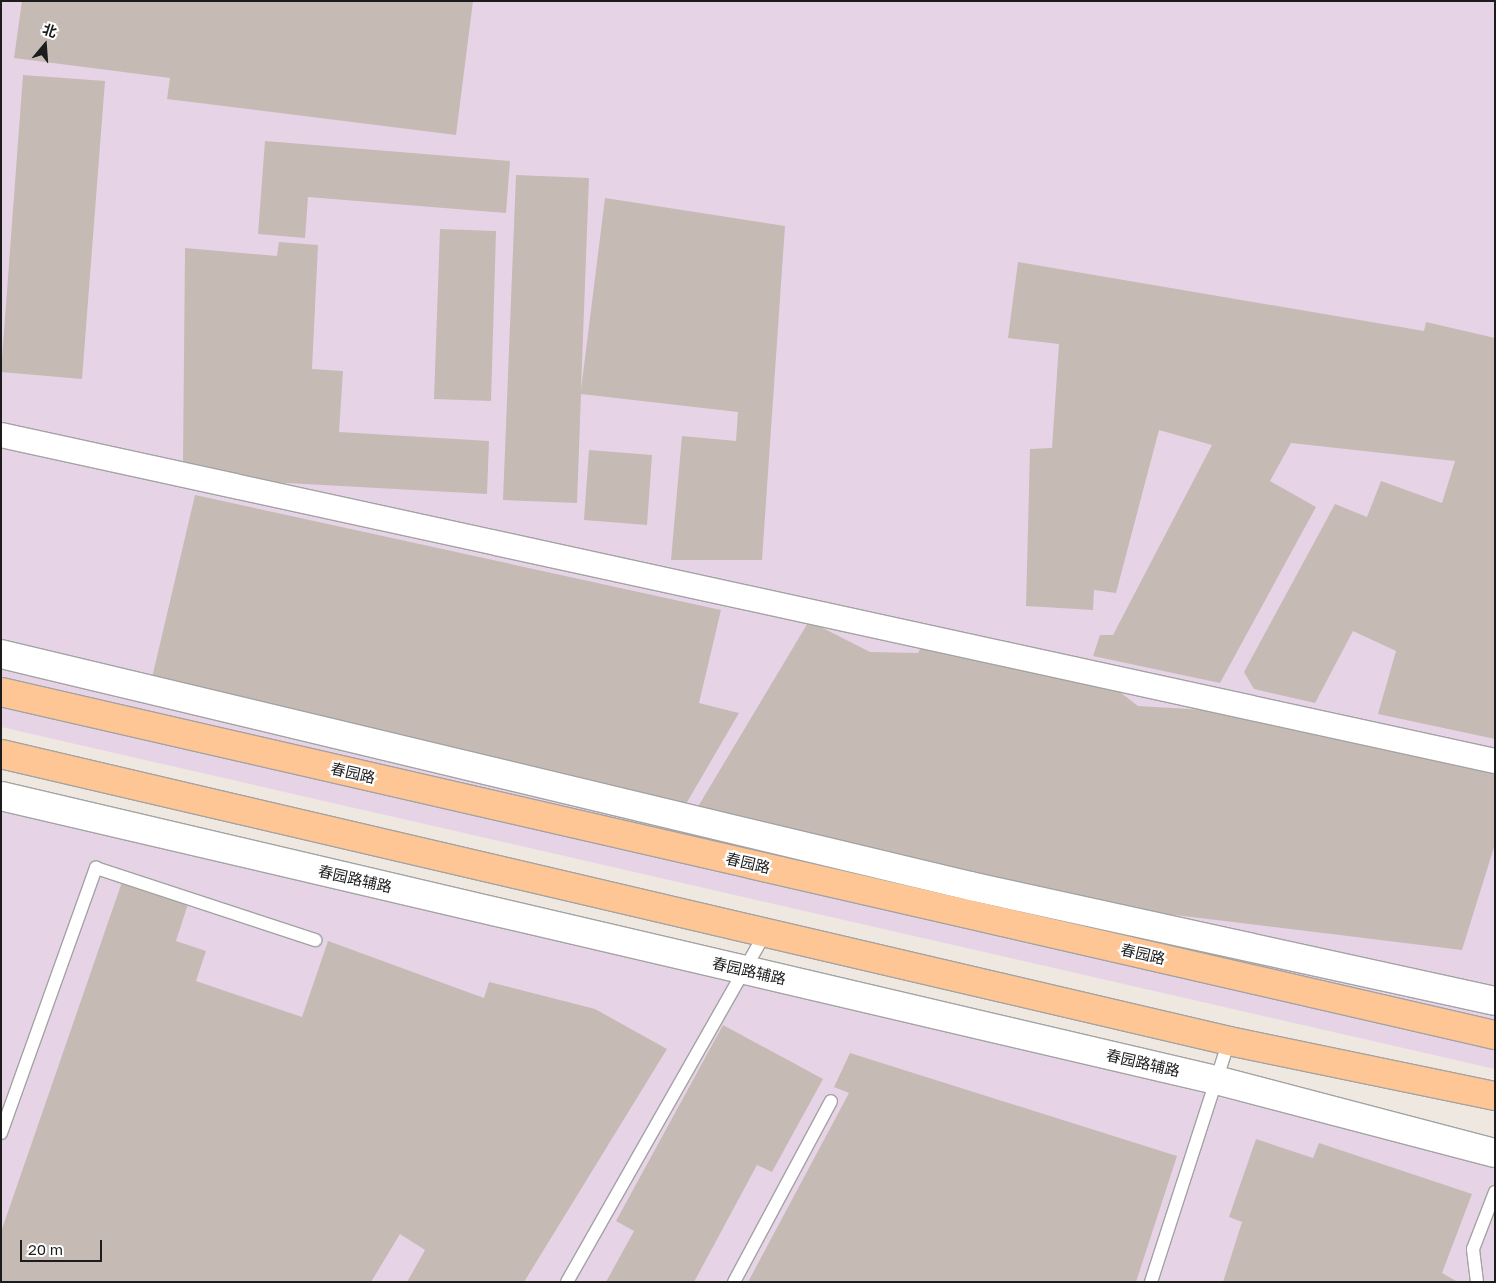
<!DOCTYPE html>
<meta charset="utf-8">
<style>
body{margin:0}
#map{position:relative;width:1496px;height:1283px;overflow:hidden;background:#eee8e1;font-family:"Golos Text","Noto Sans SC",sans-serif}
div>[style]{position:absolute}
.industrial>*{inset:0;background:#e7d3e6}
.building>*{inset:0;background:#c6bab4}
.roads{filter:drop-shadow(1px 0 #a3a3a3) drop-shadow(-1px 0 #a3a3a3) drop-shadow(0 1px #a3a3a3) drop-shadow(0 -1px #a3a3a3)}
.service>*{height:12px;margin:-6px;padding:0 6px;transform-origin:6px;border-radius:6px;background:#fff}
.minor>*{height:24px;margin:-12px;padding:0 12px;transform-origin:12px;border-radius:12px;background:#fff}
.tertiary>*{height:28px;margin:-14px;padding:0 14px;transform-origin:14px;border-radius:14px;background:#fff}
.primary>*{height:28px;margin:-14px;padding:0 14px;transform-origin:14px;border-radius:14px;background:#ffc695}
span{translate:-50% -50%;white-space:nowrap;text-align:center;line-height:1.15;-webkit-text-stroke:4.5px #fff;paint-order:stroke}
.street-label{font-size:15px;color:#1c1c1c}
.frame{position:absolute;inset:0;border:2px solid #1c1c1c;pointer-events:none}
.north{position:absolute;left:20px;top:20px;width:50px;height:50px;-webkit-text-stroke:4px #fff;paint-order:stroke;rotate:18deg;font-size:14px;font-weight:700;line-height:20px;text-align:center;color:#1c1c1c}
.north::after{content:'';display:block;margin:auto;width:18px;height:22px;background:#1c1c1c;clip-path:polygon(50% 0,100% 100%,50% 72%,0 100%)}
.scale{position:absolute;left:20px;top:1240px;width:82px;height:22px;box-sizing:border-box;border:2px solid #1c1c1c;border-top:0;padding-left:6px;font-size:15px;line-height:18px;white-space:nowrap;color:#1c1c1c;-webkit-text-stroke:4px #fff;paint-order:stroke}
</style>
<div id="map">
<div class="industrial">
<div style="clip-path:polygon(1px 1px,1495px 1px,1495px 1069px,1px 727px)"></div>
<div style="clip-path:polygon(1px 797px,1495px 1165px,1495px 1282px,1px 1282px)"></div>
</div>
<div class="building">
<div style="clip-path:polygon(22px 1px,473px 1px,456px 135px,167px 99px,170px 78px,14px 58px)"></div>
<div style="clip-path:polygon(23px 75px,105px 81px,82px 379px,1px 372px)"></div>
<div style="clip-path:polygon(265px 141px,510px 161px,506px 213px,308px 197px,305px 238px,258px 234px)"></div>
<div style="clip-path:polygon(516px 175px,589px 178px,581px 390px,605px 198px,785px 226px,762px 560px,671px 560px,682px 436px,736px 441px,738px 412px,581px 394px,577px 503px,503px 500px)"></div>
<div style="clip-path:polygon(440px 229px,496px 231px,491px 401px,434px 399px)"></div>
<div style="clip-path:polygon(279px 242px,318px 245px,312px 369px,343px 371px,339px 432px,489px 441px,487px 494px,268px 482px,183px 463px,185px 248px,277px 256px)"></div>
<div style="clip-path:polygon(1018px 262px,1424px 331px,1426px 322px,1495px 338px,1495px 739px,1378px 714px,1396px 651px,1353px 631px,1315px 703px,1254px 689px,1244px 672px,1335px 504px,1367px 517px,1381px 481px,1442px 503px,1455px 461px,1291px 443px,1270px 481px,1316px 507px,1220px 683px,1093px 656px,1100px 635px,1113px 635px,1212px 445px,1159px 430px,1116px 593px,1094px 590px,1093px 610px,1026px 606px,1030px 449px,1052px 448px,1059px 344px,1008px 338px)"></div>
<div style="clip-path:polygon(589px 450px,652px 455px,647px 525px,584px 520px)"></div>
<div style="clip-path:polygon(195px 495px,721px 610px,699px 703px,739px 713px,683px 809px,151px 682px)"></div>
<div style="clip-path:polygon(809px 621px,870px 652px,918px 653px,922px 645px,1108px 683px,1138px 706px,1223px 711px,1495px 773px,1495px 844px,1462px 950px,1150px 912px,696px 810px)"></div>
<div style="clip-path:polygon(123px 879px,189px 901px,176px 941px,206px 951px,196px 981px,302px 1017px,328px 941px,484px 998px,489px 982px,595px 1009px,667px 1049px,524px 1282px,407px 1282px,425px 1250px,400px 1234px,371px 1282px,1px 1282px,1px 1232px)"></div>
<div style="clip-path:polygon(723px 1025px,823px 1079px,772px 1172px,757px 1165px,694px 1282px,606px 1282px,634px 1231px,616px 1221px)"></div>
<div style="clip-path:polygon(850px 1053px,1177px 1156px,1136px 1282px,748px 1282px,849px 1093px,834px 1087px)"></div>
<div style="clip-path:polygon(1256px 1139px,1313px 1158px,1319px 1143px,1472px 1194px,1442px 1273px,1458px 1282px,1223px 1282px,1242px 1222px,1229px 1217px)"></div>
</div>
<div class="roads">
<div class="service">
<div style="left:1px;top:1133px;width:282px;rotate:-70.3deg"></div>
<div style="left:96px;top:868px;width:231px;rotate:18.2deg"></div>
<div style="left:567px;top:1282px;width:403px;rotate:-60.4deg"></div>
<div style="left:734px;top:1282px;width:205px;rotate:-61.8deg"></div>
<div style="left:1151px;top:1282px;width:253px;rotate:-72.1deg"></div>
<div style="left:1477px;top:1282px;width:33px;rotate:-97deg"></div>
<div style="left:1473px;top:1249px;width:61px;rotate:-68.9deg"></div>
</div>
<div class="minor">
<div style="left:1px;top:435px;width:1529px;rotate:12.31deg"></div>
</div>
<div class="tertiary">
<div style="left:1px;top:654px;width:996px;rotate:13.46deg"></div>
<div style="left:970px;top:886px;width:537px;rotate:12.36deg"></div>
<div style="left:1px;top:796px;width:1248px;rotate:13.16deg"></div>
<div style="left:1216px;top:1080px;width:288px;rotate:14.7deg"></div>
</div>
<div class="primary">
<div style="left:1px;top:692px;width:1533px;rotate:12.93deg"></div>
<div style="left:1px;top:754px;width:1261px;rotate:13.15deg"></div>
<div style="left:1229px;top:1041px;width:272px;rotate:11.7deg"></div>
</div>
</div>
<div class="street-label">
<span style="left:353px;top:773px;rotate:13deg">春园路</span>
<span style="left:748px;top:863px;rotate:13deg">春园路</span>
<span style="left:355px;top:879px;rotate:13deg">春园路辅路</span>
<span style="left:1143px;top:954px;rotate:13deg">春园路</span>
<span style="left:749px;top:971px;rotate:13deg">春园路辅路</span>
<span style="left:1143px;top:1063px;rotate:13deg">春园路辅路</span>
</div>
<div class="frame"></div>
<div class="north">北</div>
<div class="scale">20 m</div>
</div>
